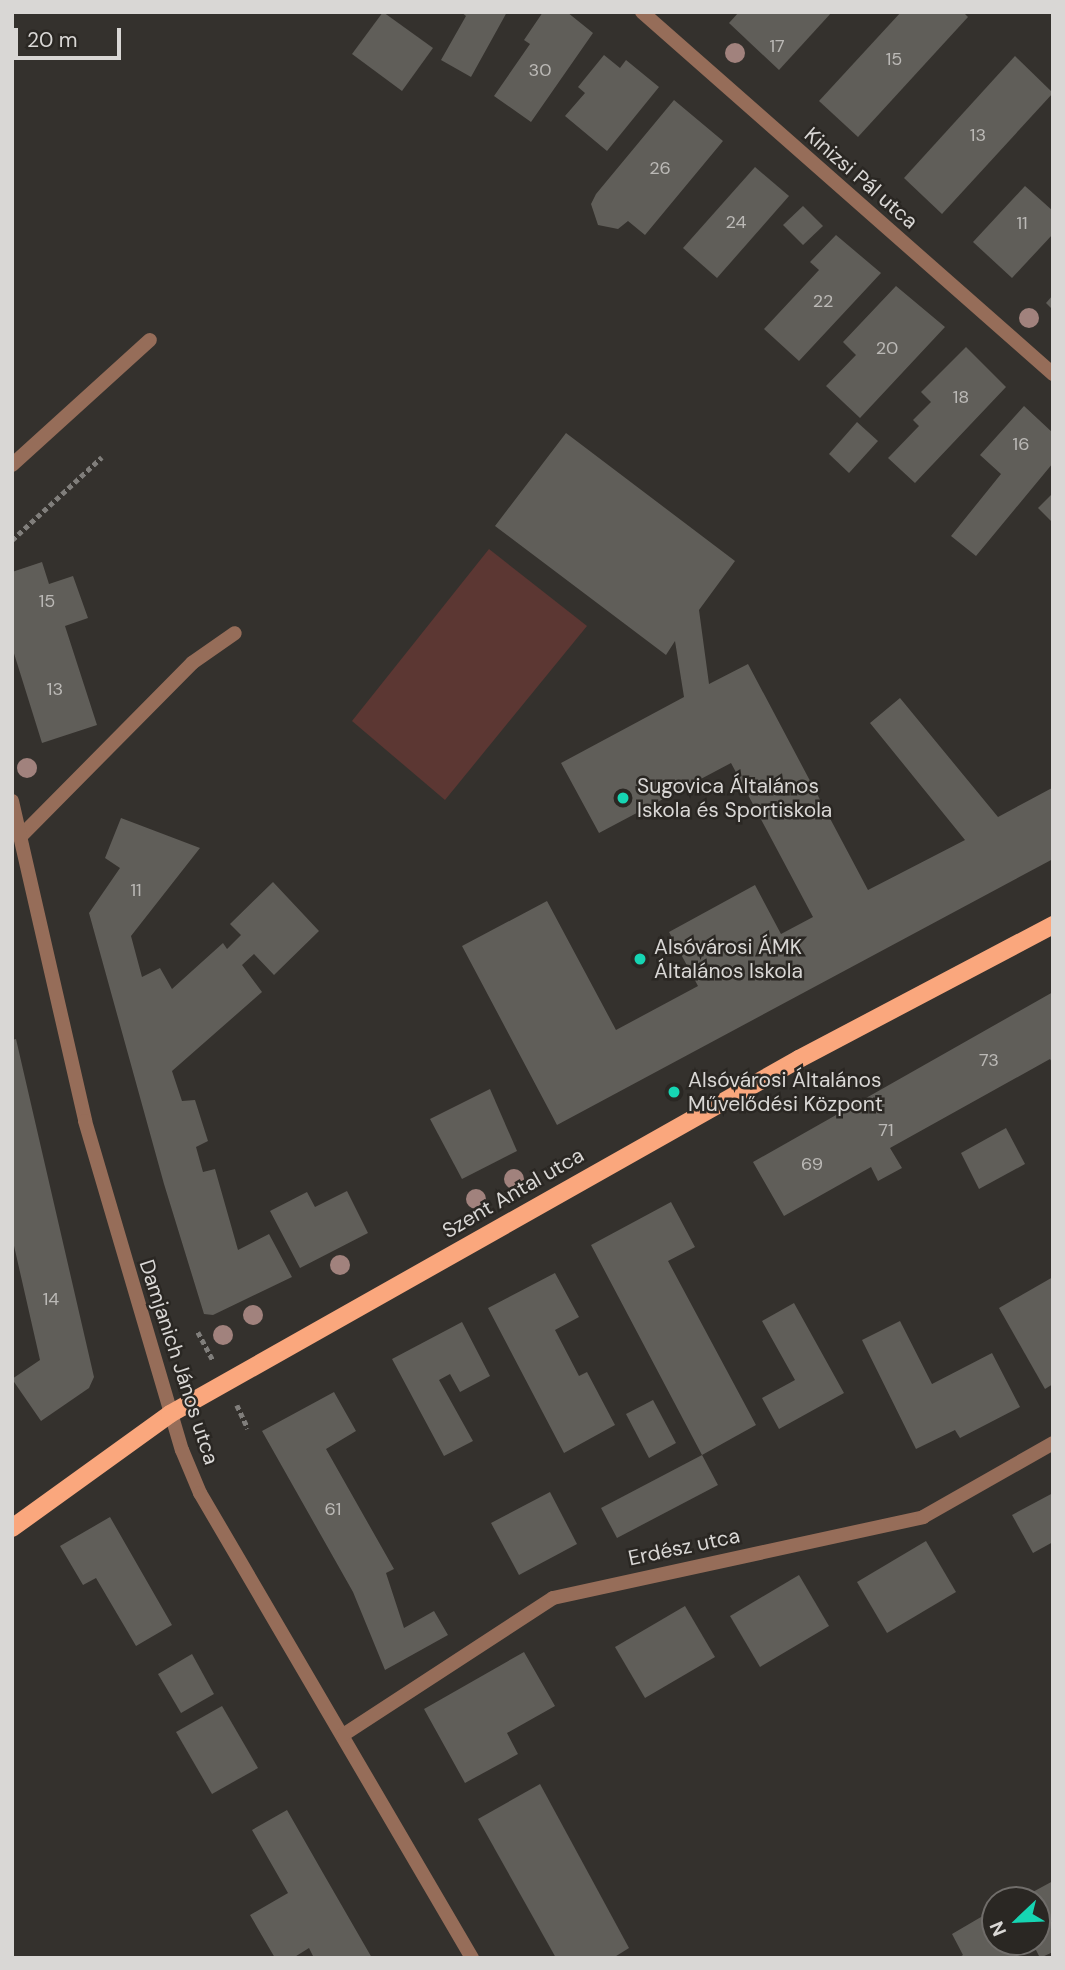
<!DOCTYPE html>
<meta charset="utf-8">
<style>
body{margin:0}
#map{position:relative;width:1065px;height:1970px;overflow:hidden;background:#34312d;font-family:"DM Sans",sans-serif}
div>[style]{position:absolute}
.green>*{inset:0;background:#5c3733}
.building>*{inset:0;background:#605e59}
.path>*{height:4.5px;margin-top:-2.25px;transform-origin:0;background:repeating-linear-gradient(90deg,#807e7b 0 5px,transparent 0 8.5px)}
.service>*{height:14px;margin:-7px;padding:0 7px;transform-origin:7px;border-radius:7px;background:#966d59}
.minor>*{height:14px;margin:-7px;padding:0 7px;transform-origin:7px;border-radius:7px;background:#966d59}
.primary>*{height:18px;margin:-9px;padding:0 9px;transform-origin:9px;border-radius:9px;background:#faa77d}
.trees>*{width:20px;height:20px;margin:-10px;border-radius:50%;background:#a1827d}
.dots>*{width:19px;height:19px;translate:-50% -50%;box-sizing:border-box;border:4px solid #2a2723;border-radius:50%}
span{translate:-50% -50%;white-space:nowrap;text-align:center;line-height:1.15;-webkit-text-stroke:5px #2a2723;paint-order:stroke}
.number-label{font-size:18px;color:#bbb9b6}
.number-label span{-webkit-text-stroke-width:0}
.street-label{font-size:21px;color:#d9d7d5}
.poi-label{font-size:21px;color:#d9d7d5}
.left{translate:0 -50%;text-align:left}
.frame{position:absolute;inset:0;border:14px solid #d9d7d5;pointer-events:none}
.north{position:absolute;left:981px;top:1886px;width:70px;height:70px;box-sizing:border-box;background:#2a2723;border:2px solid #706d6a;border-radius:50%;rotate:247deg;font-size:19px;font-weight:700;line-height:28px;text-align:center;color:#d9d7d5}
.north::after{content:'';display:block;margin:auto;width:24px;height:32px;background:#16d5b3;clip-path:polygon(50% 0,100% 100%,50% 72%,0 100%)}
.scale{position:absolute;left:14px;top:28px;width:107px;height:32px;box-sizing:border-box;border:4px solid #d9d7d5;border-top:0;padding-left:9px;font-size:21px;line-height:24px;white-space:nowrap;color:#d9d7d5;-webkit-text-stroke:5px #2a2723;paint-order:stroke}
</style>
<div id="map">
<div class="green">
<div style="clip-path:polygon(489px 549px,587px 626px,445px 800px,352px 721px)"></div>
</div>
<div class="building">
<div style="clip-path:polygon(383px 12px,433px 48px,402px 91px,352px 54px)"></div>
<div style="clip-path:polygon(461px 12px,507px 12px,471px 77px,441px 60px,466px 16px)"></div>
<div style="clip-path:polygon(543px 12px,567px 12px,593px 33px,531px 122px,494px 96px,530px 44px,524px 40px)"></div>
<div style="clip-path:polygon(739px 12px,832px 12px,779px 70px,729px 23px)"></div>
<div style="clip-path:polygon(901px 12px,963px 12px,968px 17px,858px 137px,819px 101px)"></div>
<div style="clip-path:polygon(604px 55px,620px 68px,626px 60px,659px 87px,607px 151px,565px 116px,585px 93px,578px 87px)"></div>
<div style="clip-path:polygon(1015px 56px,1053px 93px,942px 214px,904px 178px)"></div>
<div style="clip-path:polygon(674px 100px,723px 141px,645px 235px,628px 221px,618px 229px,598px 225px,591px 204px,596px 194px)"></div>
<div style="clip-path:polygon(755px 167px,789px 196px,717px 278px,683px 248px)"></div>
<div style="clip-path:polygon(1025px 186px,1053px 211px,1053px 234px,1012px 278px,973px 242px)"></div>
<div style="clip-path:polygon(803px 206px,823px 226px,803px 245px,783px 225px)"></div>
<div style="clip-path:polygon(836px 235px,881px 273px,799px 361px,764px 329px,819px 270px,810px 262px)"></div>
<div style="clip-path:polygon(896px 286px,945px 327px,860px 418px,826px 386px,856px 355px,843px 342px)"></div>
<div style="clip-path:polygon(1053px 295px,1053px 310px,1046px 303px)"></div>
<div style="clip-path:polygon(966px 347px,1006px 387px,915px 483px,888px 458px,919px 426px,913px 420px,931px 402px,921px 392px)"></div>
<div style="clip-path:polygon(1024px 406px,1053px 433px,1053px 463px,976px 556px,951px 536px,1001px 474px,980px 455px)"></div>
<div style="clip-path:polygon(857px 422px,878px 441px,849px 473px,829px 454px)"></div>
<div style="clip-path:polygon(566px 433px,735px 561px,699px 610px,709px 684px,748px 664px,868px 890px,965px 840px,870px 723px,900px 698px,998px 817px,1052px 788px,1053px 859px,557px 1125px,462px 946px,547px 901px,616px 1030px,698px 986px,669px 932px,755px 885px,781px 934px,813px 917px,731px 763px,599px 833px,561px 763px,684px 697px,675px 641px,666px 655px,495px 526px)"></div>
<div style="clip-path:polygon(1053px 493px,1053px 523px,1038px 508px)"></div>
<div style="clip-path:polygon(42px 562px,49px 584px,73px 576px,88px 618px,65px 626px,97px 725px,42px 743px,12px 647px,12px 572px)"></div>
<div style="clip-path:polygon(121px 818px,200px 848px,131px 936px,142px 977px,160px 968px,172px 989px,223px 943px,227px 949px,241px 935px,230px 924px,273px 882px,319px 931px,274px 975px,254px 954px,242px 965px,262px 992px,172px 1071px,182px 1101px,195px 1100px,208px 1141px,196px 1147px,203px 1172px,215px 1169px,238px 1250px,269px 1234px,292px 1277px,213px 1315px,204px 1314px,164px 1184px,89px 913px,120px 868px,105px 858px)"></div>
<div style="clip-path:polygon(1053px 992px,1053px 1064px,1050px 1059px,890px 1148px,902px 1168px,878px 1181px,871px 1167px,784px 1216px,753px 1162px)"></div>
<div style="clip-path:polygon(16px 1039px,94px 1377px,89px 1388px,41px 1421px,12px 1379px,40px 1360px,12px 1237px,12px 1040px)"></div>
<div style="clip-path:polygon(490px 1089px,517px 1151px,462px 1179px,430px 1119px)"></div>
<div style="clip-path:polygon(1006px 1128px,1025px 1164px,979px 1189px,961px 1153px)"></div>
<div style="clip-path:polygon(347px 1191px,368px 1233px,300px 1268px,270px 1211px,307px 1192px,315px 1207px)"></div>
<div style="clip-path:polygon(671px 1202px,695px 1247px,668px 1261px,756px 1425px,702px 1455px,591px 1245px)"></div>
<div style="clip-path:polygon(555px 1273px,579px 1317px,555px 1330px,579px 1376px,587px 1372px,615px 1425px,564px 1453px,488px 1308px)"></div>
<div style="clip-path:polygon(1053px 1277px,1053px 1384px,1045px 1389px,999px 1308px)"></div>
<div style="clip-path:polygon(794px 1303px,844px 1393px,779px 1429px,762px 1398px,795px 1380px,762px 1321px)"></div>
<div style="clip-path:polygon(900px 1321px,932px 1384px,992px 1353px,1020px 1407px,960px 1438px,955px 1430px,916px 1449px,862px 1340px)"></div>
<div style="clip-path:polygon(462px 1322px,490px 1376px,460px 1392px,450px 1374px,439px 1380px,473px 1441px,444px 1456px,392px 1359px)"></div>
<div style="clip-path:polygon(334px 1392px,356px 1431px,326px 1449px,394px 1569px,386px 1573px,404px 1628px,434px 1611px,448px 1635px,385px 1670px,353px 1592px,262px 1431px)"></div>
<div style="clip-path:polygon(653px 1400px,676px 1443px,649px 1458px,626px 1414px)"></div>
<div style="clip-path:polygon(702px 1455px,718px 1485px,617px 1538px,601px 1508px)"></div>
<div style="clip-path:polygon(550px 1492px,577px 1544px,519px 1575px,491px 1523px)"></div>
<div style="clip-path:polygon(1053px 1493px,1053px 1542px,1033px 1553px,1012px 1515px)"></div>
<div style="clip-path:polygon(110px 1517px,172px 1625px,136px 1646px,96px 1578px,83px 1585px,60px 1546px)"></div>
<div style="clip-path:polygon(926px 1541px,956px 1592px,887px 1633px,857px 1582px)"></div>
<div style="clip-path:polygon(799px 1575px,829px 1626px,760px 1667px,730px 1616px)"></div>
<div style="clip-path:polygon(685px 1606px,715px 1657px,645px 1698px,615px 1647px)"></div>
<div style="clip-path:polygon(524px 1652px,555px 1706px,507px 1733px,518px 1754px,465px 1783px,424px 1709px)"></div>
<div style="clip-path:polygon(192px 1654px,214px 1694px,181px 1713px,158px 1674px)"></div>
<div style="clip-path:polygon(222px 1706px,258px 1768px,212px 1794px,176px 1732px)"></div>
<div style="clip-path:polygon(540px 1784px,629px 1948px,613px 1958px,556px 1958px,478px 1819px)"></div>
<div style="clip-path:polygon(287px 1810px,323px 1873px,372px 1958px,314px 1958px,309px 1948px,293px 1958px,275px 1958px,250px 1915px,288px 1893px,252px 1830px)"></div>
<div style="clip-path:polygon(1053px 1881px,1053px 1952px,1040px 1958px,1032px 1942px,1037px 1942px,1037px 1900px,1018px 1900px)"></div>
<div style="clip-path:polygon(993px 1910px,995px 1942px,1011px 1942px,1020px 1958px,958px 1958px,963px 1955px,952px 1934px)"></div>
</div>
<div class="path">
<div style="left:12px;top:540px;width:122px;rotate:-42.7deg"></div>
<div style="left:198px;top:1332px;width:32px;rotate:62deg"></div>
<div style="left:237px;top:1405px;width:26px;rotate:65deg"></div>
</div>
<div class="service">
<div style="left:12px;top:465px;width:186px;rotate:-42.2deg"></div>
<div style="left:22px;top:835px;width:242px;rotate:-45.3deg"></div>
<div style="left:192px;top:663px;width:52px;rotate:-34.9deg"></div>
</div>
<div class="minor">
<div style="left:642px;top:12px;width:548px;rotate:41.37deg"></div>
<div style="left:12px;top:801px;width:328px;rotate:77.1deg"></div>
<div style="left:85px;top:1121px;width:343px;rotate:73.6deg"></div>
<div style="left:182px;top:1450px;width:47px;rotate:67.3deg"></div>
<div style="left:200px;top:1493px;width:539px;rotate:59.67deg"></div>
<div style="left:343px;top:1735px;width:251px;rotate:-33.1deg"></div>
<div style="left:553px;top:1598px;width:379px;rotate:-12.3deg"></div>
<div style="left:923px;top:1517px;width:150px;rotate:-29.6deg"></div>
</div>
<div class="primary">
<div style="left:12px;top:1528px;width:195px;rotate:-35.8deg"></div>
<div style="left:170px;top:1414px;width:722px;rotate:-29.44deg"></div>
<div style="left:799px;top:1059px;width:287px;rotate:-27.8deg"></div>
</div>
<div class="trees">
<div style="left:735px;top:53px"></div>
<div style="left:1029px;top:318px"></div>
<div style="left:27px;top:768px"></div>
<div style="left:514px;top:1179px"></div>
<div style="left:476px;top:1199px"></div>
<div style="left:340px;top:1265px"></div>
<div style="left:253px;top:1315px"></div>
<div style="left:223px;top:1335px"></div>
</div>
<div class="dots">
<div style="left:623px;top:798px;background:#16d5b3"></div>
<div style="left:640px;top:959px;background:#16d5b3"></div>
<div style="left:674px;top:1092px;background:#16d5b3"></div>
</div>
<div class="number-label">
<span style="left:777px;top:46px">17</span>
<span style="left:894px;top:59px">15</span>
<span style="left:540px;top:70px">30</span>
<span style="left:978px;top:135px">13</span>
<span style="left:660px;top:168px">26</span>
<span style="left:736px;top:222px">24</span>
<span style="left:1022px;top:223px">11</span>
<span style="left:823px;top:301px">22</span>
<span style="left:887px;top:348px">20</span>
<span style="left:961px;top:397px">18</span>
<span style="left:1021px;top:444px">16</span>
<span style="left:47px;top:601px">15</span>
<span style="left:55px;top:689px">13</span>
<span style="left:136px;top:890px">11</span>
<span style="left:989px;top:1060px">73</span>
<span style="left:886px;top:1130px">71</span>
<span style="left:812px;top:1164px">69</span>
<span style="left:51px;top:1299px">14</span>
<span style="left:333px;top:1509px">61</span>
</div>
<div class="street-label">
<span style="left:861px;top:178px;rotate:41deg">Kinizsi Pál utca</span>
<span style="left:513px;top:1193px;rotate:-30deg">Szent Antal utca</span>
<span style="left:179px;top:1362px;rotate:72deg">Damjanich János utca</span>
<span style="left:684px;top:1547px;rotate:-12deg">Erdész utca</span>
</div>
<div class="poi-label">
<span class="left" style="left:637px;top:798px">Sugovica Általános<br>Iskola és Sportiskola</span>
<span class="left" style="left:654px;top:959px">Alsóvárosi ÁMK<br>Általános Iskola</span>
<span class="left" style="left:688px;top:1092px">Alsóvárosi Általános<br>Művelődési Központ</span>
</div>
<div class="frame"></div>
<div class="north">N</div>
<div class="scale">20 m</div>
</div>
